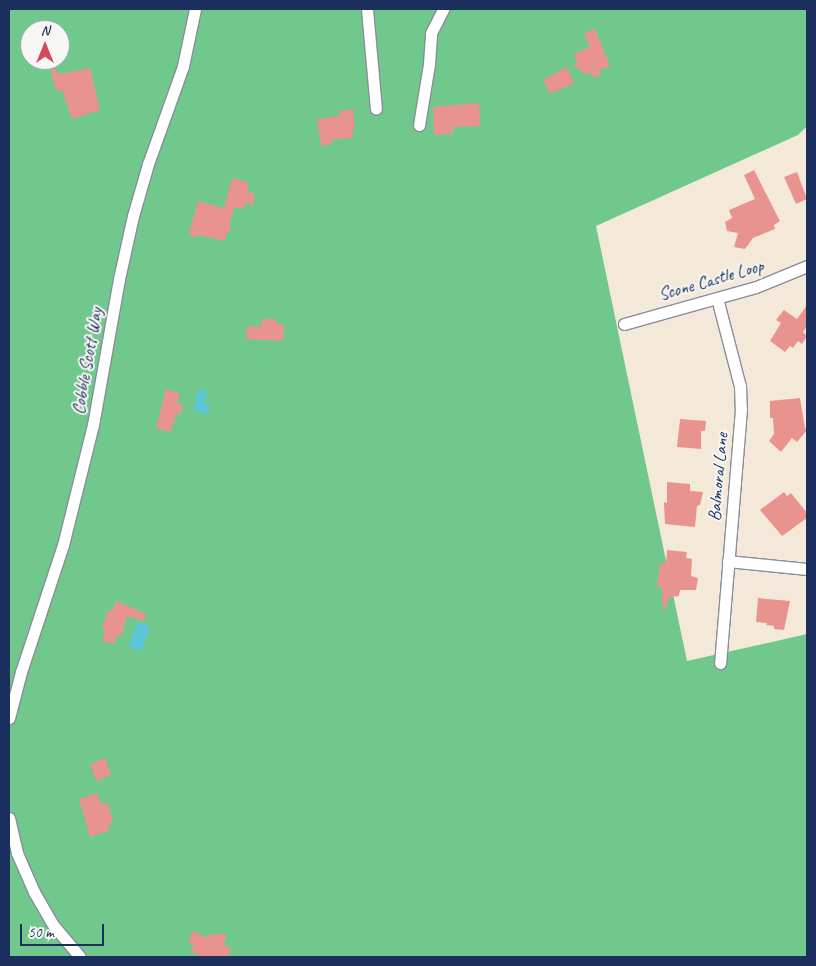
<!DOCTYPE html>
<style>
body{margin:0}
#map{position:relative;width:816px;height:966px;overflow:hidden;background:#f4e9d9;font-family:Caveat,sans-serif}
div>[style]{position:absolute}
.green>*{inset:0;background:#71c88d}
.water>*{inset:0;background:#5ec6d9}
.building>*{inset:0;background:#e8938d}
.roads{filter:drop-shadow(1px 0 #888c9c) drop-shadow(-1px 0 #888c9c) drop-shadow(0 1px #888c9c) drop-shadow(0 -1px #888c9c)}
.minor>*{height:11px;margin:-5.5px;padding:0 5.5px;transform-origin:5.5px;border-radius:5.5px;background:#fff}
span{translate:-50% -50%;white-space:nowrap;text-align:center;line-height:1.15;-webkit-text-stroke:4px #f6f6f2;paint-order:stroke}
.street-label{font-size:18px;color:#1b2f5e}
.frame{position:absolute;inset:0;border:10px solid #1b2f5e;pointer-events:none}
.north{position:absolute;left:20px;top:20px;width:50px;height:50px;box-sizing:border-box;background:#f6f6f2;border:1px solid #9ea6b7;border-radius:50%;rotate:0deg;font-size:14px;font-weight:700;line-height:20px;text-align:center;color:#1b2f5e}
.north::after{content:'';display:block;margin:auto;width:18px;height:22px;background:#d1495b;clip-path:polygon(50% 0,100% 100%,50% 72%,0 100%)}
.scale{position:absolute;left:20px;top:924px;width:84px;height:22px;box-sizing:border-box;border:2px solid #1b2f5e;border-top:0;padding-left:6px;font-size:15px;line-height:18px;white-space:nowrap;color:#1b2f5e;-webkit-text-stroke:4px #f6f6f2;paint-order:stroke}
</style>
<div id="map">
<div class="green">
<div style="clip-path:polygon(evenodd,9px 9px,807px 9px,807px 126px,798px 135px,596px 226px,687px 661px,807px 634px,807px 957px,9px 957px,9px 9px,30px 30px,60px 30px,60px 60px,30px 60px,30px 30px)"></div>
</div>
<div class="water">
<div style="clip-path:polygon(199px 389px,208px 391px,204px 403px,210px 405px,207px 414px,193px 410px)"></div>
<div style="clip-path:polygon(137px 622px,150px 626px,141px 651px,129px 647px)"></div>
</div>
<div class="building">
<div style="clip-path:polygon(595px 29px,610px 66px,599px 70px,601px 75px,594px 78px,591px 73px,587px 75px,573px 65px,577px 63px,574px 54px,590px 47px,584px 33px)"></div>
<div style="clip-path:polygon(50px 65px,60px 74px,90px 68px,100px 110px,72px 119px,62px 90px,57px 91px,53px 81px)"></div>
<div style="clip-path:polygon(567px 67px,574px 83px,550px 94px,543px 80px)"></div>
<div style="clip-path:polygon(479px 103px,480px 126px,453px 127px,453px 134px,434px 135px,433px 107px)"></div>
<div style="clip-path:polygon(353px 109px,355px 129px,352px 130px,353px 138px,331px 140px,332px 144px,321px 146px,317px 119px,340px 116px,339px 111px)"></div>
<div style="clip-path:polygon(754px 170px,780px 221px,774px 225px,775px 229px,753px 238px,745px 249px,734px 247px,738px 233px,727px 231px,725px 222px,732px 218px,729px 210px,755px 199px,744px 175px)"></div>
<div style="clip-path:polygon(797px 172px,807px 199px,796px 204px,784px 177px)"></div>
<div style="clip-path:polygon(232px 178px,248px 182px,248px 192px,255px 194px,253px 205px,245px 203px,244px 208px,234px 208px,229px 226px,232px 230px,227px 232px,225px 241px,198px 235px,193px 238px,189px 233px,198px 201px,224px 208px)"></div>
<div style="clip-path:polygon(807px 305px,807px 326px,803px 332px,807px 336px,802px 344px,798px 341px,793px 348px,790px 346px,785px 352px,770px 341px,781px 323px,776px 320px,784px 310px,797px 319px)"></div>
<div style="clip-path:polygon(261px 319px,276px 319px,276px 324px,284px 324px,283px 341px,246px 339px,247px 326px,261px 327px)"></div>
<div style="clip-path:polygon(166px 389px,180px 393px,177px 404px,183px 405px,181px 414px,177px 413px,170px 432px,156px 428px)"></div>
<div style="clip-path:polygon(800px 398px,805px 428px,807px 430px,797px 442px,792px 438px,781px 452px,769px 441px,774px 434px,773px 418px,770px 418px,770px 401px)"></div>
<div style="clip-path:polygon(680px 419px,706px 421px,705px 431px,701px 431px,701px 449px,677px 447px)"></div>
<div style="clip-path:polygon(667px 482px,690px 484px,690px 491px,703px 492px,700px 505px,697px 506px,695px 527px,665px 524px,664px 502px,667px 503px)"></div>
<div style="clip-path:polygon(784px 492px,787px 496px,791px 493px,807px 513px,807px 518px,782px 536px,760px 510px)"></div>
<div style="clip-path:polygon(667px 550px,687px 552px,686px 558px,692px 559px,691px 576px,698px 578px,696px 590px,680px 590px,679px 596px,670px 597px,664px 612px,661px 588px,657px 586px,660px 563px,666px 563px)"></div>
<div style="clip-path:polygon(758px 598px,790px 601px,784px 630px,774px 629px,774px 626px,766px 625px,767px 623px,756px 622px)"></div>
<div style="clip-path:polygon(116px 601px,146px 614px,144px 621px,127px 616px,121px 636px,117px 635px,114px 644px,102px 641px,105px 632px,102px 629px,108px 610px,112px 611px)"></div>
<div style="clip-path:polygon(105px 758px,111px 775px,96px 781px,90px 764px)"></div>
<div style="clip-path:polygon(97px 793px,101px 804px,108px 803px,113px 823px,108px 824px,110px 830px,90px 837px,79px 799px)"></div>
<div style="clip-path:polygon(193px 931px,208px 938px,210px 933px,215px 935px,221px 933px,227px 936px,223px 944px,232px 949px,227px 957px,203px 957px,190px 951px,194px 945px,188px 942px)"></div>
</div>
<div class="roads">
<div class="minor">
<div style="left:367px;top:9px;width:100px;rotate:84.9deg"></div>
<div style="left:419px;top:125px;width:62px;rotate:-80.7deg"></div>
<div style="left:429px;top:64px;width:31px;rotate:-86deg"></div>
<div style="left:431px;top:33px;width:27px;rotate:-63deg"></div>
<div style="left:717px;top:298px;width:91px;rotate:75.4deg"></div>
<div style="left:740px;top:386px;width:23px;rotate:88deg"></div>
<div style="left:741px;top:409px;width:255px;rotate:94.7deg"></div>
<div style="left:624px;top:324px;width:137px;rotate:-15.7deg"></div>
<div style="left:756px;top:287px;width:55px;rotate:-22.4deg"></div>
<div style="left:728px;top:561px;width:79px;rotate:5.8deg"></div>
<div style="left:9px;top:718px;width:48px;rotate:-75.4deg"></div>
<div style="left:21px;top:672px;width:134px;rotate:-71.7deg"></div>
<div style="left:63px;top:545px;width:124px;rotate:-76deg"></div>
<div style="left:93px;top:425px;width:148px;rotate:-79.9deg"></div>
<div style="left:119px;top:279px;width:65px;rotate:-77.5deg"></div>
<div style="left:133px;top:216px;width:54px;rotate:-73.9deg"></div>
<div style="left:148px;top:164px;width:104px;rotate:-70.3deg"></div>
<div style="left:183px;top:66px;width:58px;rotate:-78.1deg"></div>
<div style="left:9px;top:818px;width:36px;rotate:77deg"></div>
<div style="left:17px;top:853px;width:43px;rotate:66.4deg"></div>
<div style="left:34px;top:892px;width:39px;rotate:60deg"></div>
<div style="left:54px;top:926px;width:40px;rotate:50deg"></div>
</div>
</div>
<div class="street-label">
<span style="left:711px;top:280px;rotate:-16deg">Scone Castle Loop</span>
<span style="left:87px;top:361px;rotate:-80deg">Cobble Scott Way</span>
<span style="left:718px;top:477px;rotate:-85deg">Balmoral Lane</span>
</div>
<div class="frame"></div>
<div class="north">N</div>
<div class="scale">50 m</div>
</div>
